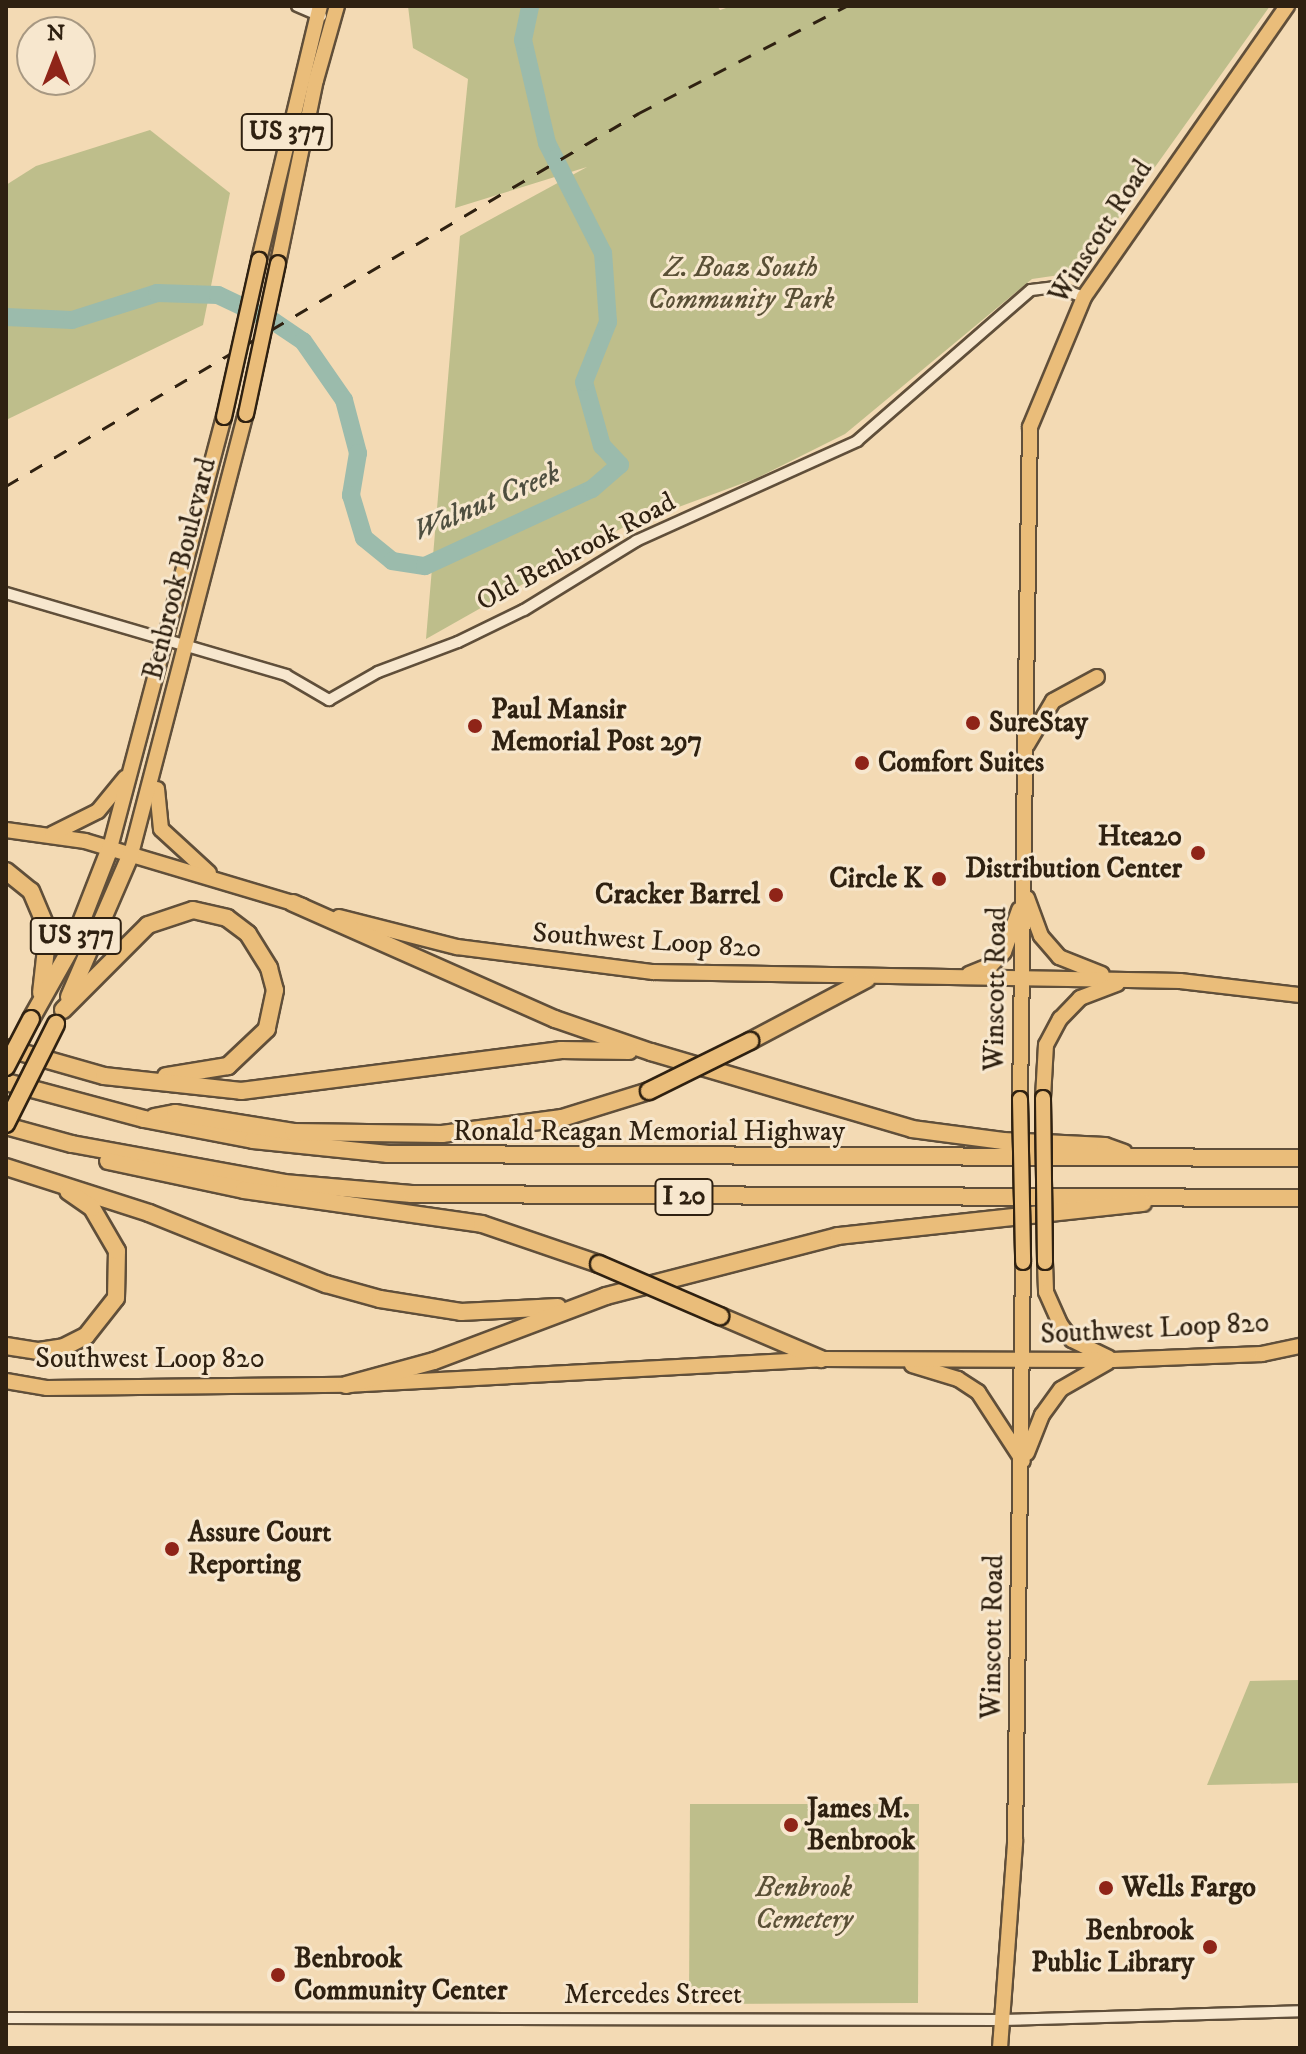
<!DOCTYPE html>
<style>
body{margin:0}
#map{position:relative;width:1306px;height:2054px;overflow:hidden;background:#f3dab4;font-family:"IM FELL DW Pica",serif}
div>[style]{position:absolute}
.green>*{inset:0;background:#bebe8b}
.river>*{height:18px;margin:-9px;padding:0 9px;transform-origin:9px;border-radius:9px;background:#9bbbac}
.roads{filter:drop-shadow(2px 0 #604f3a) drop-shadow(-2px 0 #604f3a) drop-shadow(0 2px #604f3a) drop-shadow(0 -2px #604f3a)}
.minor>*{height:10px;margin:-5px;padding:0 5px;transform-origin:5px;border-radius:5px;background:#f7e7ce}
.major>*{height:14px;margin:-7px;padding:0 7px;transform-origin:7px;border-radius:7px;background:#eabd7a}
.highway>*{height:16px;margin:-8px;padding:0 8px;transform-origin:8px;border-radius:8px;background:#eabd7a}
.rail>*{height:3px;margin-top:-1.5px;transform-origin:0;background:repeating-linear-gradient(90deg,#2f2111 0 14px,transparent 0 28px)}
.bridges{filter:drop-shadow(2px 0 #2f2111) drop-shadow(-2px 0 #2f2111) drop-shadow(0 2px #2f2111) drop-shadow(0 -2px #2f2111)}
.major-bridge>*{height:14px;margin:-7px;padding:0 7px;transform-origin:7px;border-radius:7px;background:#eabd7a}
.highway-bridge>*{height:16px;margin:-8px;padding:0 8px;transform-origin:8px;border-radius:8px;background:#eabd7a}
.dots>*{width:22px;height:22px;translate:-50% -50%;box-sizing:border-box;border:4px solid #f7e7ce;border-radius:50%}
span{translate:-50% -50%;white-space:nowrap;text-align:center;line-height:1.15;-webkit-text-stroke:6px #f7e7ce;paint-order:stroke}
.shield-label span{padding:2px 6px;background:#f7e7ce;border:2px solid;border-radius:6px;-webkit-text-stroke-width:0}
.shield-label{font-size:26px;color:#2f2111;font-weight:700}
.street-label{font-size:28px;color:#2f2111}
.park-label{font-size:28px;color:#5a5036;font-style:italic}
.poi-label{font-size:28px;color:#2f2111;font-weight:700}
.left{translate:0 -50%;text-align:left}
.right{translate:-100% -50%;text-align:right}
.water-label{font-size:30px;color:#4f4f40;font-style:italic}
.frame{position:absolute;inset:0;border:8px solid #2f2111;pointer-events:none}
.north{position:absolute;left:16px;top:16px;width:80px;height:80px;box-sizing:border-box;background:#f7e7ce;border:2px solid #a79882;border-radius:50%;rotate:0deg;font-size:22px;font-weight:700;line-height:32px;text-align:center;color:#2f2111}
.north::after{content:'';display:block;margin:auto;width:28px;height:36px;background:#8f2418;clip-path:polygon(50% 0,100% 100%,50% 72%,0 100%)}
</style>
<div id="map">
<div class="green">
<div style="clip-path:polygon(408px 6px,717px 6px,720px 10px,732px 6px,1270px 6px,1080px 272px,1032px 279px,845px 434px,757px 478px,622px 528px,426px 639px,460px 236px,587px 167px,455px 208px,468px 79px,413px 48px)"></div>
<div style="clip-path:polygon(150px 130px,230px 193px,203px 325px,6px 420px,6px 185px,36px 166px)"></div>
<div style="clip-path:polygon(1300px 1680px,1300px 1783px,1207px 1785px,1250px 1681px)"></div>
<div style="clip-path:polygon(690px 1804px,919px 1804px,918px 2003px,689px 2004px)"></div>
</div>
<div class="river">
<div style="left:6px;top:317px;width:66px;rotate:2.6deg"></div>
<div style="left:72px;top:320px;width:89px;rotate:-17.6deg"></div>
<div style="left:157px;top:293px;width:61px;rotate:1.9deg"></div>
<div style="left:218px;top:295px;width:61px;rotate:25.3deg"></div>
<div style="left:273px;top:321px;width:36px;rotate:34deg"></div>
<div style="left:303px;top:341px;width:72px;rotate:55.2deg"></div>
<div style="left:344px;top:400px;width:55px;rotate:75.2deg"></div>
<div style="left:358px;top:453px;width:43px;rotate:99.5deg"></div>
<div style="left:351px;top:495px;width:45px;rotate:73.2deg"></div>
<div style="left:364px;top:538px;width:36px;rotate:39deg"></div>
<div style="left:392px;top:561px;width:33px;rotate:9deg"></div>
<div style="left:425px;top:566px;width:184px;rotate:-24.8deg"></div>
<div style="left:592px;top:489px;width:37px;rotate:-41deg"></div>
<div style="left:620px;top:465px;width:26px;rotate:-133deg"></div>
<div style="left:602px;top:446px;width:66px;rotate:-105.7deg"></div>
<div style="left:584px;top:382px;width:65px;rotate:-68.2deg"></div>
<div style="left:608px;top:322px;width:69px;rotate:-94.1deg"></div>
<div style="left:603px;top:253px;width:123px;rotate:-117deg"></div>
<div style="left:547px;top:143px;width:106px;rotate:-103.1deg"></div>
<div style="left:523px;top:40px;width:35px;rotate:-78deg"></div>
</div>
<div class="roads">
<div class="minor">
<div style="left:297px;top:6px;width:26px;rotate:23deg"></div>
<div style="left:6px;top:593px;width:292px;rotate:16.3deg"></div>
<div style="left:286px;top:675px;width:50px;rotate:30.2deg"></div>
<div style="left:329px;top:700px;width:56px;rotate:-29.7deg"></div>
<div style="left:378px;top:672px;width:85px;rotate:-20.6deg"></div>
<div style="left:458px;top:642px;width:73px;rotate:-25.9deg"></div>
<div style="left:524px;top:610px;width:132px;rotate:-31.6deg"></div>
<div style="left:636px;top:541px;width:243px;rotate:-24.3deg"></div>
<div style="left:857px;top:441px;width:230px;rotate:-41deg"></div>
<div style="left:1031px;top:290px;width:25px;rotate:-7deg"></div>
<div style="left:1056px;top:287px;width:30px;rotate:20deg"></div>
<div style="left:6px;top:2018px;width:996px;rotate:0.12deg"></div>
<div style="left:1002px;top:2020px;width:298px;rotate:-1.7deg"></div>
</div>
<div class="major">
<div style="left:259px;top:260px;width:261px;rotate:-76.5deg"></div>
<div style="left:278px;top:263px;width:187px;rotate:-78.3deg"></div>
<div style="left:316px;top:80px;width:77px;rotate:-74.2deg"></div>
<div style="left:1027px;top:745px;width:51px;rotate:-59.4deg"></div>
<div style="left:1053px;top:701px;width:50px;rotate:-28.6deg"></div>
<div style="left:157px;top:789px;width:40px;rotate:84.3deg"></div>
<div style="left:161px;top:829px;width:65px;rotate:42.5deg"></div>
<div style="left:6px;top:830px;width:80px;rotate:7.9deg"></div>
<div style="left:85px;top:841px;width:227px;rotate:16.6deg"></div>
<div style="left:52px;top:834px;width:51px;rotate:-26.6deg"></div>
<div style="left:98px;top:811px;width:43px;rotate:-50.7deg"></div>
<div style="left:110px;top:848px;width:446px;rotate:-75.2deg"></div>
<div style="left:131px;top:854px;width:455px;rotate:-75.4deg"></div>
<div style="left:1027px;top:898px;width:40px;rotate:69.8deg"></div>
<div style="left:1041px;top:936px;width:28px;rotate:49deg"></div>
<div style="left:1059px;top:957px;width:46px;rotate:21.6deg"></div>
<div style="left:339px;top:917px;width:122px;rotate:14.3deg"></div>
<div style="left:457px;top:947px;width:198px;rotate:7.3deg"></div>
<div style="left:653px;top:972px;width:527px;rotate:0.98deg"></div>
<div style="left:1180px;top:981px;width:121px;rotate:6.7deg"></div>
<div style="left:969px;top:974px;width:24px;rotate:-22deg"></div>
<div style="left:991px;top:965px;width:18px;rotate:-45deg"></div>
<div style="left:1004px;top:952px;width:45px;rotate:-70.3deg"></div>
<div style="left:1043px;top:1098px;width:53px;rotate:-86.8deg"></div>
<div style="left:1046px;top:1045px;width:30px;rotate:-62deg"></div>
<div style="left:1060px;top:1019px;width:29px;rotate:-46deg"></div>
<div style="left:1080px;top:998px;width:40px;rotate:-21deg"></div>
<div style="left:1020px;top:1099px;width:672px;rotate:-89.15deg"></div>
<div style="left:1030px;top:427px;width:141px;rotate:-67.4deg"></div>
<div style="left:1084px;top:297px;width:355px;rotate:-55.1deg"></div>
<div style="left:1045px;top:1262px;width:30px;rotate:88deg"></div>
<div style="left:1046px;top:1292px;width:35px;rotate:66deg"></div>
<div style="left:1060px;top:1324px;width:20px;rotate:53deg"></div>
<div style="left:1072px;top:1340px;width:41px;rotate:25.9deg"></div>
<div style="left:912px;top:1365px;width:48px;rotate:16.9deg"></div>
<div style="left:958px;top:1379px;width:24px;rotate:33deg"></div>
<div style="left:978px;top:1392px;width:82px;rotate:56.9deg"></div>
<div style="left:6px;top:1381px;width:42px;rotate:9.7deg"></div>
<div style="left:47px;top:1388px;width:299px;rotate:-0.6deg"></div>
<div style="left:346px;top:1385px;width:476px;rotate:-3.1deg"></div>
<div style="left:821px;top:1359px;width:292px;rotate:0.2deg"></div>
<div style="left:1113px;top:1360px;width:149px;rotate:-2.3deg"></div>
<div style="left:1262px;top:1354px;width:39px;rotate:-12deg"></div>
<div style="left:1027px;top:1453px;width:41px;rotate:-68.5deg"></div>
<div style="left:1042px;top:1415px;width:32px;rotate:-54deg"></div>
<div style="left:1061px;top:1389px;width:54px;rotate:-29.9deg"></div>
<div style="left:1000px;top:2048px;width:207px;rotate:-85.8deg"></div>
<div style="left:1015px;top:1842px;width:580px;rotate:-89.21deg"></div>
</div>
<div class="highway">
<div style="left:6px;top:871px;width:32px;rotate:39deg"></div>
<div style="left:31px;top:891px;width:43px;rotate:67deg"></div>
<div style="left:48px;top:931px;width:62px;rotate:96.4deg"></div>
<div style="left:293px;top:903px;width:287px;rotate:23.9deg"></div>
<div style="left:555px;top:1019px;width:102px;rotate:19deg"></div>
<div style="left:651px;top:1052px;width:272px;rotate:16.4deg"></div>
<div style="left:912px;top:1129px;width:92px;rotate:7.5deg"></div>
<div style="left:1003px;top:1141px;width:102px;rotate:2.8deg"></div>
<div style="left:1105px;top:1146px;width:20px;rotate:20deg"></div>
<div style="left:69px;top:997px;width:156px;rotate:-66.6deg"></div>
<div style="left:63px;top:1010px;width:120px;rotate:-45deg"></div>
<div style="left:148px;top:925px;width:47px;rotate:-18.4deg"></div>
<div style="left:193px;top:910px;width:35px;rotate:13deg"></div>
<div style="left:227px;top:918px;width:26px;rotate:37deg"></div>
<div style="left:248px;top:934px;width:40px;rotate:58deg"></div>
<div style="left:269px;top:968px;width:23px;rotate:75deg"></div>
<div style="left:275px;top:990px;width:40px;rotate:102deg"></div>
<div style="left:267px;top:1029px;width:54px;rotate:136.5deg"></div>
<div style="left:228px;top:1066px;width:63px;rotate:170.8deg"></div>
<div style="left:31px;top:1019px;width:81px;rotate:-60.6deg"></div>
<div style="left:71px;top:948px;width:107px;rotate:-68.7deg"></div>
<div style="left:750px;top:1041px;width:132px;rotate:-27.9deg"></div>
<div style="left:6px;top:1048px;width:102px;rotate:15.9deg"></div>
<div style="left:104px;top:1076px;width:138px;rotate:6.2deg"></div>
<div style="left:241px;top:1091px;width:323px;rotate:-7.3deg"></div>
<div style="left:561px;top:1050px;width:68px;rotate:0.8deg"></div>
<div style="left:6px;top:1082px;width:143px;rotate:15deg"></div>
<div style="left:144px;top:1119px;width:111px;rotate:10.9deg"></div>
<div style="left:253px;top:1140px;width:136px;rotate:5.9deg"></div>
<div style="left:388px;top:1154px;width:912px;rotate:0.25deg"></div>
<div style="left:154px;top:1117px;width:21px;rotate:-11deg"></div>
<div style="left:175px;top:1113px;width:120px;rotate:9.1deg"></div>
<div style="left:293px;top:1132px;width:149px;rotate:0.8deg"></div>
<div style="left:442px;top:1134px;width:121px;rotate:-7.6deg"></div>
<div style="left:562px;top:1118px;width:91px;rotate:-17.2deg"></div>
<div style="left:6px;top:1126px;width:68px;rotate:15.3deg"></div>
<div style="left:72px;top:1144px;width:216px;rotate:10.4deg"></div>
<div style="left:284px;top:1183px;width:128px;rotate:4.9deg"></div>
<div style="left:412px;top:1194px;width:888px;rotate:0.26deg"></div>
<div style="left:108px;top:1161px;width:139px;rotate:12deg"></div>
<div style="left:244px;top:1190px;width:240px;rotate:8.1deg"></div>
<div style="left:482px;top:1224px;width:124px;rotate:18.9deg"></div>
<div style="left:6px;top:1167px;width:150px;rotate:17.8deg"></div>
<div style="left:149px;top:1213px;width:191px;rotate:21.9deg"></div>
<div style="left:326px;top:1284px;width:56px;rotate:15.5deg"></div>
<div style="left:380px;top:1299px;width:82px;rotate:9.1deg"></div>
<div style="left:461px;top:1312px;width:97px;rotate:-3deg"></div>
<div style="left:720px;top:1316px;width:110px;rotate:23.1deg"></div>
<div style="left:6px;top:1346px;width:33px;rotate:9deg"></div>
<div style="left:39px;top:1351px;width:25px;rotate:-9deg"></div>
<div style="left:64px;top:1347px;width:25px;rotate:-27deg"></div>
<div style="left:86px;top:1336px;width:48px;rotate:-51.7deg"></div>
<div style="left:116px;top:1298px;width:47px;rotate:-88.8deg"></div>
<div style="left:117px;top:1251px;width:50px;rotate:-120.2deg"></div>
<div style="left:92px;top:1208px;width:29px;rotate:-145deg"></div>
<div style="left:346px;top:1385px;width:91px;rotate:-15.3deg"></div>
<div style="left:434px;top:1361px;width:184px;rotate:-20.7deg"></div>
<div style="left:606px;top:1296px;width:240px;rotate:-14.5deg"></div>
<div style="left:838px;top:1236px;width:307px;rotate:-6.2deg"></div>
</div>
</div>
<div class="rail">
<div style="left:6px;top:486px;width:735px;rotate:-30.51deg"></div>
<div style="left:639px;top:113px;width:233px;rotate:-27.3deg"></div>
</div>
<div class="bridges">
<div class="major-bridge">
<div style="left:246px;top:414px;width:154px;rotate:-78deg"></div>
<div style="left:224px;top:417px;width:161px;rotate:-77.4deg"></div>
<div style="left:1043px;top:1098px;width:164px;rotate:89.3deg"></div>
<div style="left:1020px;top:1099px;width:163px;rotate:88.9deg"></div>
</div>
<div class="highway-bridge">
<div style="left:6px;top:1067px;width:54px;rotate:-62.5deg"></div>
<div style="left:649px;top:1091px;width:113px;rotate:-26.3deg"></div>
<div style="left:6px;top:1124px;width:112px;rotate:-63.4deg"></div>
<div style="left:599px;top:1264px;width:132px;rotate:23.3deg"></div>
</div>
</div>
<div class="dots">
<div style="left:973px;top:723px;background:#8f2418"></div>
<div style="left:475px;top:726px;background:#8f2418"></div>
<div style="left:862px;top:763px;background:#8f2418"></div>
<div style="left:1198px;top:853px;background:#8f2418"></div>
<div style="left:939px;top:879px;background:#8f2418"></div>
<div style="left:776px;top:895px;background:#8f2418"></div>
<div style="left:172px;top:1549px;background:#8f2418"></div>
<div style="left:791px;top:1825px;background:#8f2418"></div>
<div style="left:1106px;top:1888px;background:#8f2418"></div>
<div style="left:1210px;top:1947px;background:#8f2418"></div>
<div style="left:278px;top:1975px;background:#8f2418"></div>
</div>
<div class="shield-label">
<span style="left:287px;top:132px">US 377</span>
<span style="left:76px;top:936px">US 377</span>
<span style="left:684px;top:1197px">I 20</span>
</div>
<div class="street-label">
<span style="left:1101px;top:232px;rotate:-57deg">Winscott Road</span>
<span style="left:576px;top:552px;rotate:-28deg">Old Benbrook Road</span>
<span style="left:180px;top:569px;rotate:-76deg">Benbrook Boulevard</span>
<span style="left:647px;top:941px;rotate:4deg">Southwest Loop 820</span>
<span style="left:996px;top:989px;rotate:-89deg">Winscott Road</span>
<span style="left:649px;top:1132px">Ronald Reagan Memorial Highway</span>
<span style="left:1155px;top:1329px;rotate:-3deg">Southwest Loop 820</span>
<span style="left:150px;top:1359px">Southwest Loop 820</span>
<span style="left:993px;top:1637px;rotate:-89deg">Winscott Road</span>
<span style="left:653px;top:1995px">Mercedes Street</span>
</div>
<div class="park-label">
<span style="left:741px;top:284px">Z. Boaz South<br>Community Park</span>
<span style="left:804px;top:1904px">Benbrook<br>Cemetery</span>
</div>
<div class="poi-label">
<span class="left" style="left:491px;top:726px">Paul Mansir<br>Memorial Post 297</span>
<span class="left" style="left:989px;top:723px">SureStay</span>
<span class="left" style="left:878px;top:763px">Comfort Suites</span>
<span class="right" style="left:1182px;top:853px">Htea20<br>Distribution Center</span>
<span class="right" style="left:923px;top:879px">Circle K</span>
<span class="right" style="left:760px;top:895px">Cracker Barrel</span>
<span class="left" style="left:188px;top:1549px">Assure Court<br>Reporting</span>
<span class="left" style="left:807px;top:1825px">James M.<br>Benbrook</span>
<span class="left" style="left:1122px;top:1888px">Wells Fargo</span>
<span class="right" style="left:1194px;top:1947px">Benbrook<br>Public Library</span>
<span class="left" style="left:294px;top:1975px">Benbrook<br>Community Center</span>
</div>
<div class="water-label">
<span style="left:487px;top:503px;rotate:-23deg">Walnut Creek</span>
</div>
<div class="frame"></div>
<div class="north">N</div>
</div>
